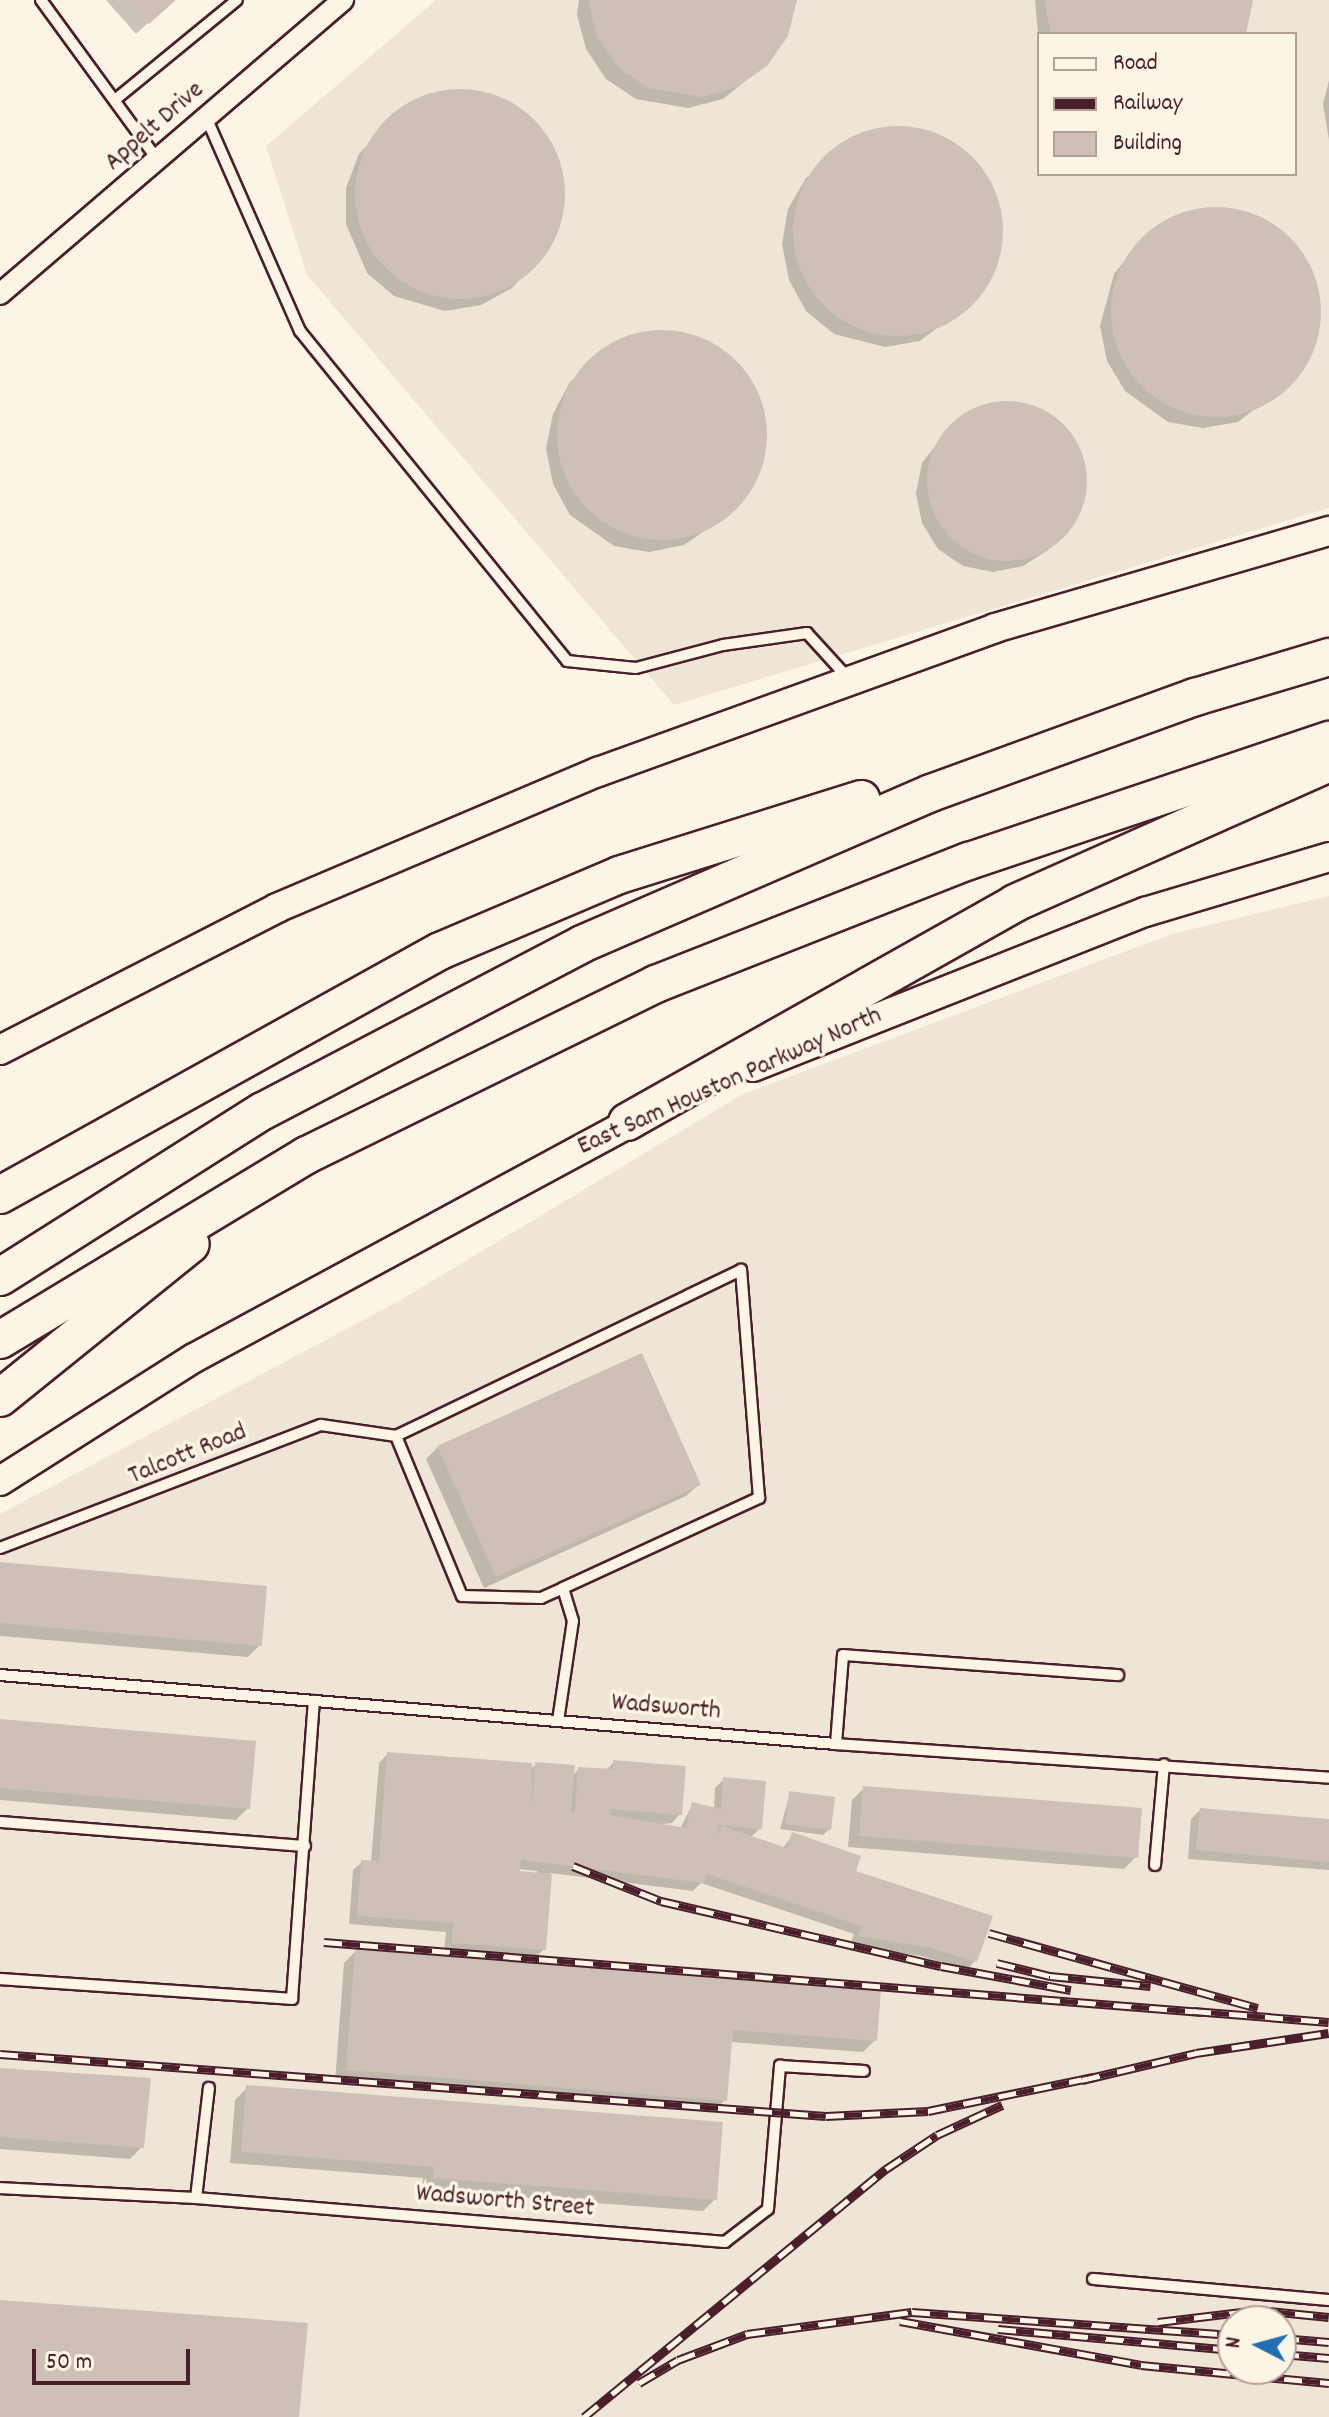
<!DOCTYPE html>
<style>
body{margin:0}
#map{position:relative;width:1329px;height:2417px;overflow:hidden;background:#fcf5e5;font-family:Dekko,sans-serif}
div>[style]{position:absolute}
.built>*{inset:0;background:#eee5d7}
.shadow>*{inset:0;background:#0003}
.building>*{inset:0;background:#cfc0b7}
.round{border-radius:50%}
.roads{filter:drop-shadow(2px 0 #4a1f2b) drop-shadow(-2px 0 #4a1f2b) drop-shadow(0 2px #4a1f2b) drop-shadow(0 -2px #4a1f2b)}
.lane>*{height:10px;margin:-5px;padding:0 5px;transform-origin:5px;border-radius:5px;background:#fcf5e5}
.street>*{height:20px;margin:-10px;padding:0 10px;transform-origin:10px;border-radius:10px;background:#fcf5e5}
.secondary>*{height:28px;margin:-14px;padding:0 14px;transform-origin:14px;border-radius:14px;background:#fcf5e5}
.highway>*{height:36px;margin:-18px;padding:0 18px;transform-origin:18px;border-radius:18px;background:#fcf5e5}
.rail>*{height:9px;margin-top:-4.5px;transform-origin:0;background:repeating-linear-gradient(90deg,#fcf5e5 0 18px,#4a1f2b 0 36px);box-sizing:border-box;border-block:2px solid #4a1f2b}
span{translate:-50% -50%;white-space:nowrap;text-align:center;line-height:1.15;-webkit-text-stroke:7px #fcf5e5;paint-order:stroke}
.street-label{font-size:26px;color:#4a1f2b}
.legend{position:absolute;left:1037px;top:32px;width:260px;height:144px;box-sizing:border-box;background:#fcf5e5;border:2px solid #b59f9b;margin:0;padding:10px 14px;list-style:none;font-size:24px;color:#4a1f2b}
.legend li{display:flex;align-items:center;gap:16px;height:40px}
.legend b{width:40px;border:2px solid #b59f9b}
.north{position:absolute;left:1217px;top:2305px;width:80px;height:80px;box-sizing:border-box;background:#fcf5e5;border:2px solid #b59f9b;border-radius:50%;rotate:276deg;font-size:22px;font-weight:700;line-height:32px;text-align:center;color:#4a1f2b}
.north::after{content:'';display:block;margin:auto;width:28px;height:36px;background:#1f6fb2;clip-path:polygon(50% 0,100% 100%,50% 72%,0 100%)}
.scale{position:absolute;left:32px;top:2349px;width:158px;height:36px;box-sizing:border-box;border:4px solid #4a1f2b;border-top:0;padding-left:10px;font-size:24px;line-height:28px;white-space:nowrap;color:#4a1f2b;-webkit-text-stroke:6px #fcf5e5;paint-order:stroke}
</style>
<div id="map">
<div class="built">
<div style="clip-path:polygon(evenodd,436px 0,1329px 0,1329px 508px,674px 705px,307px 275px,266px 146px,436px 0,1039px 34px,1295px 34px,1295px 174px,1039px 174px,1039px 34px)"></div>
<div style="clip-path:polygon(evenodd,1329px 896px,1329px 2417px,0 2417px,0 1514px,397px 1302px,743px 1094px,1172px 934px,1329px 896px,1233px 2321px,1281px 2321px,1281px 2369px,1233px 2369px,1233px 2321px)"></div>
</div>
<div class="shadow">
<div style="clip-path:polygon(106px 0,173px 0,136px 34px)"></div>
<div style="clip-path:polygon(579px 0,792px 0,765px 65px,723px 99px,688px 108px,636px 99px,606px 79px,586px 49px,577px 15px)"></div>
<div style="clip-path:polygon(1035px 0,1250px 0,1243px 34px,1039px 34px,1039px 45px)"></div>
<div style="clip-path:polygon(1329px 80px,1329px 140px,1323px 104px)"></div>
<div style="clip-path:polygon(462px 91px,513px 106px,540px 129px,562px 178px,561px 214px,549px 247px,512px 288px,481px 305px,445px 311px,394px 296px,367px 273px,346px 224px,346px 188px,359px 154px,396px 114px,427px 97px)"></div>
<div style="clip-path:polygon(898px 128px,949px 141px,977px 164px,994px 195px,1001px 230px,994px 266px,977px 297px,920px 341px,885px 347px,834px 334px,806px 311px,789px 280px,782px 244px,788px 209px,806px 178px,863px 134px)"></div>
<div style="clip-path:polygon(1216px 209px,1251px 215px,1282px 233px,1313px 276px,1319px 312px,1313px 347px,1295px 378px,1238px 422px,1203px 428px,1168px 422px,1125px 391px,1107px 361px,1100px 326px,1114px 274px,1137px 246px,1181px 215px)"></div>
<div style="clip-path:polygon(680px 334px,713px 346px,741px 369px,758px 400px,765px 435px,759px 470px,728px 515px,684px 545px,649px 552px,614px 546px,570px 515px,553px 484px,546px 449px,553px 414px,570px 382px,627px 339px)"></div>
<div style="clip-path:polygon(1008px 403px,1038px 409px,1063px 426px,1079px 452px,1085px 482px,1079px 511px,1048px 550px,1023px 566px,993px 572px,963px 566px,938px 549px,922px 523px,916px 493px,922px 463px,952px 425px,978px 408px)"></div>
<div style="clip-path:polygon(438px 1447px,698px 1485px,686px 1496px,484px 1588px,426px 1459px)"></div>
<div style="clip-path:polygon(0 1564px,260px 1645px,248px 1657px,0 1636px)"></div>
<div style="clip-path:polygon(0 1721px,248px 1808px,236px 1820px,0 1800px)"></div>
<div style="clip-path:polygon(evenodd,388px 1754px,530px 1770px,536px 1764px,572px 1776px,579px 1769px,606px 1770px,614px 1762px,680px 1814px,672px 1823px,654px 1825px,680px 1829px,692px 1805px,714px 1809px,715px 1788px,724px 1779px,760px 1828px,750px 1838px,782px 1849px,793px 1835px,975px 1961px,966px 1970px,921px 1956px,850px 1945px,854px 1934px,701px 1883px,693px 1891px,550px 1873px,544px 1949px,535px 1958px,444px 1952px,446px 1932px,349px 1924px,353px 1870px,362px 1862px,371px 1862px,379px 1763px,388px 1754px,518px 1869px,537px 1871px,537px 1875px,518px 1873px,518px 1869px)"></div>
<div style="clip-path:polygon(864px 1788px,1136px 1857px,1124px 1869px,848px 1847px,852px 1800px)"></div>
<div style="clip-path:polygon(790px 1793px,829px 1829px,823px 1835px,780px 1829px)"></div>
<div style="clip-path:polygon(1200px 1810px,1329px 1821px,1329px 1870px,1188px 1859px,1191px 1819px)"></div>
<div style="clip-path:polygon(356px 1951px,875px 2040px,863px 2052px,730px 2042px,725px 2100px,713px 2112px,335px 2082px,344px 1963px)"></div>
<div style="clip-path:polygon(0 2070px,142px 2147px,130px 2159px,0 2149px)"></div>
<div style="clip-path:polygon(247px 2088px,715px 2199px,703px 2211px,422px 2190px,423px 2178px,230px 2163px,235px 2100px)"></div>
</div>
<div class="building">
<div style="clip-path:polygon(128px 0,176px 0,149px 24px)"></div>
<div style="clip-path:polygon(588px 0,797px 0,788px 36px,767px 66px,737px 87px,702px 97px,648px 88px,618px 67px,597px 37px)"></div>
<div style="clip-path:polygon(1044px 0,1253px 0,1246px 34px,1051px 34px)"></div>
<div class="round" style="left:355px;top:89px;width:210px;height:210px"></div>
<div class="round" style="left:793px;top:126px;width:210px;height:210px"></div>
<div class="round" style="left:1111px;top:207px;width:210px;height:210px"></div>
<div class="round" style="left:557px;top:330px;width:210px;height:210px"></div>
<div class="round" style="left:927px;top:401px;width:160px;height:160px"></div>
<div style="clip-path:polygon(642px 1353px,701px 1485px,496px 1577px,437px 1446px)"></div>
<div style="clip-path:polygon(0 1562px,267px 1586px,262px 1646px,0 1623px)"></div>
<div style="clip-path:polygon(0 1719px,256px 1741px,250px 1809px,0 1788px)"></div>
<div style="clip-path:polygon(387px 1752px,532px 1763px,532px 1809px,535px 1762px,575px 1765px,571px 1812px,575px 1812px,578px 1767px,613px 1769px,613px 1760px,686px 1766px,682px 1815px,610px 1809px,610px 1815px,686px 1828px,692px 1802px,721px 1809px,723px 1777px,766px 1781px,762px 1829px,719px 1825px,716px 1836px,722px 1826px,787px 1848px,792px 1832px,861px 1856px,856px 1871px,993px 1916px,977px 1962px,931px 1948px,858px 1936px,861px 1926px,707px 1874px,704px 1883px,521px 1860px,520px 1871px,552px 1874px,546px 1950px,452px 1943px,453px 1923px,357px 1916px,361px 1860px,379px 1861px)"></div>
<div style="clip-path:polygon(863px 1786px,1142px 1808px,1138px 1858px,859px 1836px)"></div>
<div style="clip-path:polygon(789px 1791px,835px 1797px,831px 1830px,785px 1824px)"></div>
<div style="clip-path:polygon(1200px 1808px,1329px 1819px,1329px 1862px,1196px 1850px)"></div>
<div style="clip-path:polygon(355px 1949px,881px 1991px,877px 2041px,733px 2030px,727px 2101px,346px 2070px)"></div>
<div style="clip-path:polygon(0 2068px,151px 2078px,144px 2148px,0 2137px)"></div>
<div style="clip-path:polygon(246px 2085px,723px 2122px,717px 2200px,433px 2178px,434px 2167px,241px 2152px)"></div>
<div style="clip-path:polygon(0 2300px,308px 2323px,299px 2417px,0 2417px)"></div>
</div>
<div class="roads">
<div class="lane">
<div style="left:41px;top:0;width:197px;rotate:53.9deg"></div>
<div style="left:116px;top:99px;width:156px;rotate:-39.3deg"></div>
<div style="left:206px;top:117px;width:234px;rotate:66.3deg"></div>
<div style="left:300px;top:331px;width:424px;rotate:51deg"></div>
<div style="left:567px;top:661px;width:69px;rotate:5.8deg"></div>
<div style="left:636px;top:668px;width:90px;rotate:-14.8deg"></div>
<div style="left:723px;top:645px;width:85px;rotate:-8.1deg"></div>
<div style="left:807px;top:633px;width:59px;rotate:47.7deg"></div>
<div style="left:0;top:1548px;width:344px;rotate:-21deg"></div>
<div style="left:321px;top:1425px;width:76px;rotate:8.3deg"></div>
<div style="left:0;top:1675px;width:839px;rotate:4.72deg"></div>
<div style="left:836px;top:1744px;width:494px;rotate:3.9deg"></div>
<div style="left:558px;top:1721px;width:101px;rotate:-81.5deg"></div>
<div style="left:573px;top:1621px;width:34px;rotate:-107deg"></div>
<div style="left:563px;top:1588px;width:216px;rotate:-24.7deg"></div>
<div style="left:759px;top:1498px;width:229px;rotate:-94.5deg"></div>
<div style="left:741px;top:1270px;width:383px;rotate:154.3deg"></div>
<div style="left:396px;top:1436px;width:173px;rotate:67.6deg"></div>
<div style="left:462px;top:1596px;width:79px;rotate:1.5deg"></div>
<div style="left:541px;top:1598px;width:24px;rotate:-24deg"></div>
<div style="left:836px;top:1744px;width:89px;rotate:-85.5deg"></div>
<div style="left:843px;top:1655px;width:276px;rotate:4.2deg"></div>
<div style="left:0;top:1822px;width:306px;rotate:4.5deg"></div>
<div style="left:1155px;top:1865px;width:101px;rotate:-84.9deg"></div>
<div style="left:0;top:1979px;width:293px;rotate:3.9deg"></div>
<div style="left:292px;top:1999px;width:299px;rotate:-85.8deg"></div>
<div style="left:0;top:2188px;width:196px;rotate:2.9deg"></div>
<div style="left:196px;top:2198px;width:531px;rotate:4.75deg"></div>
<div style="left:725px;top:2242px;width:54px;rotate:-37.5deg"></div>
<div style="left:768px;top:2209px;width:144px;rotate:-85.2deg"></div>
<div style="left:780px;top:2066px;width:84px;rotate:3.4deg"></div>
<div style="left:196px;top:2198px;width:111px;rotate:-83.3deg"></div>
<div style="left:1093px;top:2279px;width:237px;rotate:5.1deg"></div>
</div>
<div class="street">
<div style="left:0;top:294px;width:452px;rotate:-40.6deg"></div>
</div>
<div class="secondary">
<div style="left:0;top:1050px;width:311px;rotate:-27.1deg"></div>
<div style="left:277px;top:908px;width:349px;rotate:-23deg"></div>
<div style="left:598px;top:772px;width:422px;rotate:-19.9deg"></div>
<div style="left:995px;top:628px;width:348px;rotate:-16.2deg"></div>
<div style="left:753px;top:1067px;width:422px;rotate:-21.6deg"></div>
<div style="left:1145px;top:912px;width:192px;rotate:-16.6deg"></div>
<div style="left:0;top:1481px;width:230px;rotate:-32.4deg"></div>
<div style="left:194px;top:1358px;width:514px;rotate:-28.36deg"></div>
</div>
<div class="highway">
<div style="left:627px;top:1122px;width:446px;rotate:-29.4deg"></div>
<div style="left:1015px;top:903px;width:344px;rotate:-24deg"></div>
<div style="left:0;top:1195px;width:503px;rotate:-29.01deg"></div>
<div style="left:440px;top:951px;width:194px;rotate:-23deg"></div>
<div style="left:619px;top:875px;width:254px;rotate:-17.4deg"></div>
<div style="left:0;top:1277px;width:311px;rotate:-32.3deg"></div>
<div style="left:263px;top:1111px;width:360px;rotate:-27.6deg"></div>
<div style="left:582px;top:944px;width:380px;rotate:-23.4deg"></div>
<div style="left:931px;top:793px;width:281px;rotate:-20deg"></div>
<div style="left:1195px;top:697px;width:140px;rotate:-16.6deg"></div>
<div style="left:0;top:1340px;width:358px;rotate:-31.1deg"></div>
<div style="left:307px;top:1155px;width:389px;rotate:-26.1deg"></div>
<div style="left:656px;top:984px;width:336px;rotate:-21.5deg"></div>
<div style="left:969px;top:861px;width:380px;rotate:-18.6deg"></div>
<div style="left:0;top:1398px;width:245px;rotate:-38.9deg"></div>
</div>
</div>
<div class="rail">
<div style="left:573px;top:1866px;width:95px;rotate:21.7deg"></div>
<div style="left:661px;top:1901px;width:287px;rotate:13.1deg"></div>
<div style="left:941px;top:1966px;width:132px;rotate:10.5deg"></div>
<div style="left:989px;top:1933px;width:279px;rotate:15.6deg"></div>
<div style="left:324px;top:1942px;width:881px;rotate:4.56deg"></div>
<div style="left:997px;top:1963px;width:55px;rotate:13.8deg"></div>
<div style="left:1050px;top:1976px;width:101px;rotate:5.7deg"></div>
<div style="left:1193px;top:2011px;width:136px;rotate:4.6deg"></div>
<div style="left:0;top:2054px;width:828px;rotate:4.29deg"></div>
<div style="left:826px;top:2116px;width:102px;rotate:-2.8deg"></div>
<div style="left:928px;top:2111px;width:169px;rotate:-11.6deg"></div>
<div style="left:1082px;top:2080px;width:117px;rotate:-13.3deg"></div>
<div style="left:1196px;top:2053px;width:134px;rotate:-8.6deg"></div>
<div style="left:900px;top:2321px;width:245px;rotate:10.3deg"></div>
<div style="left:1141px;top:2365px;width:189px;rotate:5.5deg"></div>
<div style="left:1158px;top:2322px;width:102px;rotate:-6.8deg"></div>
<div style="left:1259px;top:2310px;width:70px;rotate:5.7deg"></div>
<div style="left:998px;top:2329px;width:236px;rotate:5.1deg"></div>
<div style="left:1281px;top:2338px;width:48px;rotate:4.8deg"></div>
<div style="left:1281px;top:2354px;width:48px;rotate:4.8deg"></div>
<div style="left:639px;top:2383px;width:45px;rotate:-30.5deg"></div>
<div style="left:678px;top:2360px;width:74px;rotate:-20.6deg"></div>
<div style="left:747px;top:2334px;width:166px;rotate:-7.6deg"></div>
<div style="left:912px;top:2312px;width:322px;rotate:4.1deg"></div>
<div style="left:584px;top:2417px;width:391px;rotate:-39.4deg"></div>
<div style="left:886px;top:2169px;width:61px;rotate:-33.7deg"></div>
<div style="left:937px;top:2135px;width:72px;rotate:-24.8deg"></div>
</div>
<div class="street-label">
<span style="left:155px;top:127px;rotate:-41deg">Appelt Drive</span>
<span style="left:730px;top:1082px;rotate:-24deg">East Sam Houston Parkway North</span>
<span style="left:188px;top:1455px;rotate:-22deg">Talcott Road</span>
<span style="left:666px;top:1708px;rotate:5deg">Wadsworth</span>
<span style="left:505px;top:2202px;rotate:5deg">Wadsworth Street</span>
</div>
<ul class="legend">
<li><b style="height:10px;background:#fcf5e5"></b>Road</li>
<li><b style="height:10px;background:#4a1f2b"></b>Railway</li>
<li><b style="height:22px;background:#cfc0b7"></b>Building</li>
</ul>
<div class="north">N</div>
<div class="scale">50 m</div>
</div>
